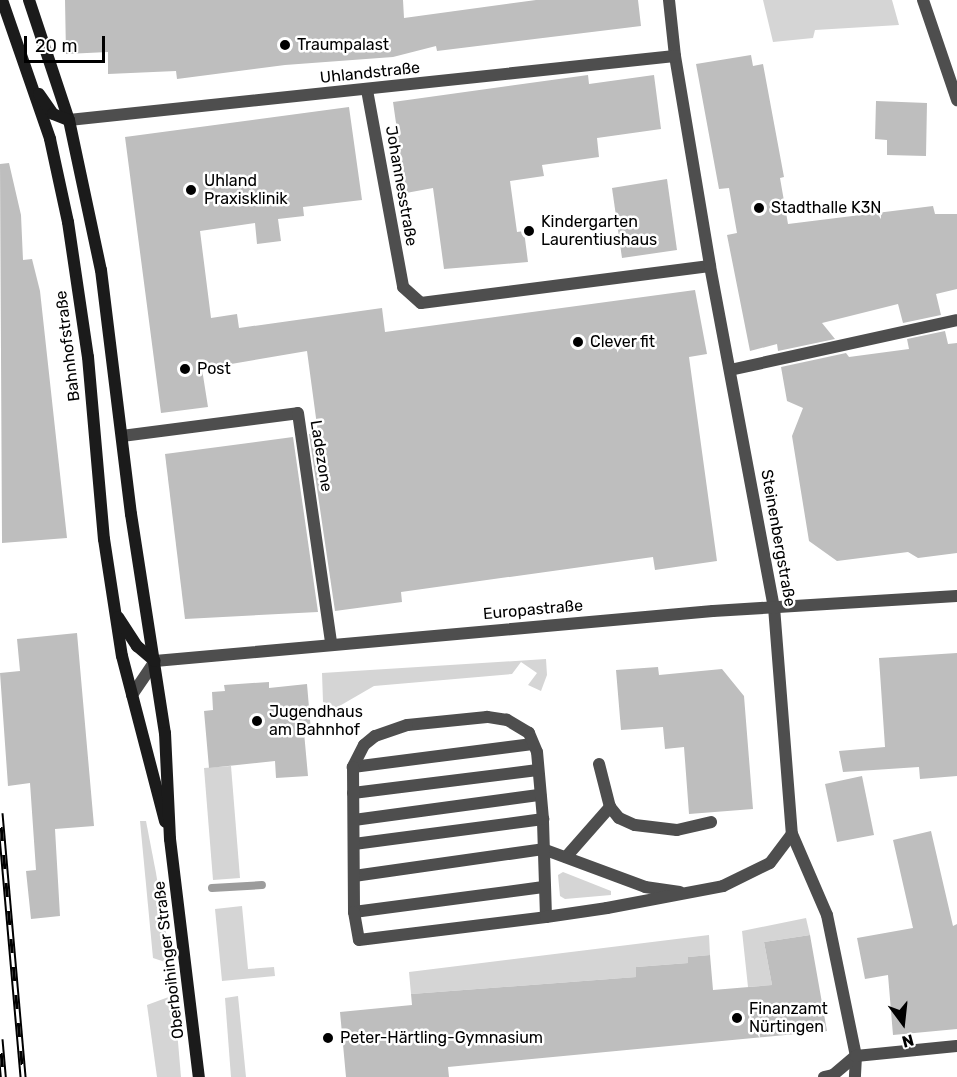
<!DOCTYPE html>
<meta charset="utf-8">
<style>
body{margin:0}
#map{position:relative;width:957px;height:1077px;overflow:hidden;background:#fff;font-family:Rubik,sans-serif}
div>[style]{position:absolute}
.green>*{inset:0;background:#d5d5d5}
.stream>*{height:8px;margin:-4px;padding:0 4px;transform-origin:4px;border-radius:4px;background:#9c9c9c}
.building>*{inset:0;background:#bebebe}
.service>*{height:12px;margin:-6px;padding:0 6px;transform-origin:6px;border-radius:6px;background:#4e4e4e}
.minor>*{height:12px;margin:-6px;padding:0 6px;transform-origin:6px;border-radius:6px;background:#4e4e4e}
.tertiary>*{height:12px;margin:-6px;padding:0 6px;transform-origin:6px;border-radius:6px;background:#4e4e4e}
.secondary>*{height:12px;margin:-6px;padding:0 6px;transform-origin:6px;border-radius:6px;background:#1b1b1b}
.rail>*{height:7px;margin-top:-3.5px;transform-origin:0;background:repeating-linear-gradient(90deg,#fff 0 14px,#000 0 28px);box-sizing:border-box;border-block:2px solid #000}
.dots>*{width:16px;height:16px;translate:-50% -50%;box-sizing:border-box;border:3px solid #fff;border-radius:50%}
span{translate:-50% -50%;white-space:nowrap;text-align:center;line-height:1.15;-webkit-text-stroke:5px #fff;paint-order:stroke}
.poi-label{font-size:16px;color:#000}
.left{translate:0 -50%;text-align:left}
.street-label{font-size:16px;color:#000}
.north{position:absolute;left:873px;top:993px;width:60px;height:60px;-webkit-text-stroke:4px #fff;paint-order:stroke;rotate:165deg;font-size:16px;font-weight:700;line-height:24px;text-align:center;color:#000}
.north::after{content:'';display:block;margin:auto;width:21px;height:27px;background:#000;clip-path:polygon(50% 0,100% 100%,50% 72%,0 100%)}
.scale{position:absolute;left:24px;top:36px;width:81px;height:27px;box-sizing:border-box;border:3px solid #000;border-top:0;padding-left:8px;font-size:18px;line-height:21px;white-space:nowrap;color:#000;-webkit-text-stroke:4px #fff;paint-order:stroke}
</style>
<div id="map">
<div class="green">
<div style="clip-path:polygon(763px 0,892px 0,899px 25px,815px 30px,813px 38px,773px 42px)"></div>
<div style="clip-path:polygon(546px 659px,547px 675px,541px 691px,528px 685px,537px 673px,521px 662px,512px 674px,374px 686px,336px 708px,323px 702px,322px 673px)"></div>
<div style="clip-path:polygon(231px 766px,240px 878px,213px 880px,204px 768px)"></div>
<div style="clip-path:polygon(140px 821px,146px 821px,156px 873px,170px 957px,165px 962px,153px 958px)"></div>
<div style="clip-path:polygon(563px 872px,611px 891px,611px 895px,565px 899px,560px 896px,558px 875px)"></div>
<div style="clip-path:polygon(242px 906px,248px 969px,274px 967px,275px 976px,222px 981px,215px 909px)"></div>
<div style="clip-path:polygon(806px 918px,810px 935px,764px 942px,772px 985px,748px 987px,742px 931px)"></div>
<div style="clip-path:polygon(709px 935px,710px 955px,688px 957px,688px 963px,636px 967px,636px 977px,411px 994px,409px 972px)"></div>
<div style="clip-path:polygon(174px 995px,181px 1077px,157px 1077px,147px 1005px)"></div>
<div style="clip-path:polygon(238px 996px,246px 1077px,231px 1077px,225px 998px)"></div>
</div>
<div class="stream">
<div style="left:212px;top:888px;width:50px;rotate:-3.4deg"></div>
</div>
<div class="building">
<div style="clip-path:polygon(65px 0,403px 0,404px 18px,536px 0,638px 0,641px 26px,437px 51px,436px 46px,393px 57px,285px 65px,177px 79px,176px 71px,108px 74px,108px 52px,66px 54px)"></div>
<div style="clip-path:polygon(751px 55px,753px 66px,763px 64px,784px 177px,780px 178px,788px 224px,933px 206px,935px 214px,957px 214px,957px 289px,936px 294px,941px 315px,903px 323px,898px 304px,822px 323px,835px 339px,778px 351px,777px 344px,750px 351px,727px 235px,737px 233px,729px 188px,719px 189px,696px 64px)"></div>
<div style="clip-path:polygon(588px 75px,589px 84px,654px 75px,661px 129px,597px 138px,599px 157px,542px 165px,544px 176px,510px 181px,517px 232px,524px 231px,528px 262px,444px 269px,433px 188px,406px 193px,393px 102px)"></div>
<div style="clip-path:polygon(876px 101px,927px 103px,926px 156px,887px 155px,887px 140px,875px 139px)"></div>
<div style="clip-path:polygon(349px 107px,362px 200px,303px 207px,304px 216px,278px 219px,281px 241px,257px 244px,255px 223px,200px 231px,211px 318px,237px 314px,239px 328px,382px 308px,385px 332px,695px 290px,707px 354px,689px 357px,717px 561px,655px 570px,653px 557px,401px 592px,402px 602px,335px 611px,309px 434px,318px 433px,307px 351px,202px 369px,208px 407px,161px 413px,125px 137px)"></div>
<div style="clip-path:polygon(9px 163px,21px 215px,23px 260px,32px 259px,40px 291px,67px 538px,2px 543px,0 164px)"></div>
<div style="clip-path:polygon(667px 179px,677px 250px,622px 258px,612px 188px)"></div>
<div style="clip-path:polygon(945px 331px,948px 344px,957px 343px,957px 553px,918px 558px,908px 552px,837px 561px,809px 541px,792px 436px,803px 408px,787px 401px,781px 367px,846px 353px,849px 357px,909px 349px,907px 339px)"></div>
<div style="clip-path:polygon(293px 437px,318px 612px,185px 619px,165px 454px)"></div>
<div style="clip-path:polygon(77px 633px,94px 826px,55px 829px,60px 916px,31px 919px,26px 871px,36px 870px,30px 783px,8px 786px,0 673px,20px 671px,17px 639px)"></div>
<div style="clip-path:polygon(957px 653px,957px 776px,920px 779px,919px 767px,843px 772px,839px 751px,885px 747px,879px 658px)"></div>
<div style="clip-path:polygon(658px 667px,659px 675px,722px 669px,744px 696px,753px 809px,689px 814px,684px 747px,665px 749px,663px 727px,621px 730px,616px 670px)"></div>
<div style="clip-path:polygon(269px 682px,269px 688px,307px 684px,311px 731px,304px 732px,308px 776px,276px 778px,275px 761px,209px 768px,204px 711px,213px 710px,212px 692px,225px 691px,224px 685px)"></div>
<div style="clip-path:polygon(862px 776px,874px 835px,837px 842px,825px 784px)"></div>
<div style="clip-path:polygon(931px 831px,953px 926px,957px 924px,957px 1029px,893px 1035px,888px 975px,865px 979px,857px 938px,913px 928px,893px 840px)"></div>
<div style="clip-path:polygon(810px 935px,827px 1031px,448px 1067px,449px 1077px,346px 1077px,340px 1012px,412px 1005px,411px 994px,636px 977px,636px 967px,688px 963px,688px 957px,710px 955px,713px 990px,772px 985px,764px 942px)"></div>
</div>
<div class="service">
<div style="left:403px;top:287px;width:24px;rotate:42deg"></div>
<div style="left:421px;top:303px;width:291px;rotate:-7.3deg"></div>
<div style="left:730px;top:370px;width:232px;rotate:-12.4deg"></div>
<div style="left:122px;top:436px;width:177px;rotate:-7.4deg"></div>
<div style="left:298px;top:413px;width:232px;rotate:81.8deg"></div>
<div style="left:599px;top:764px;width:44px;rotate:75.7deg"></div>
<div style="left:610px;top:807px;width:14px;rotate:51deg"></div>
<div style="left:619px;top:818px;width:17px;rotate:24deg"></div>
<div style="left:635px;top:825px;width:42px;rotate:6.8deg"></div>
<div style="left:677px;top:830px;width:35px;rotate:-13deg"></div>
<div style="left:353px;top:767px;width:181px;rotate:-7.3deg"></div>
<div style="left:353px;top:793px;width:186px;rotate:-7.1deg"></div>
<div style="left:354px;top:820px;width:188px;rotate:-7.7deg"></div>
<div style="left:354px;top:844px;width:191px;rotate:-7.5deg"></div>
<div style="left:566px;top:857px;width:67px;rotate:-48.7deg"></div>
<div style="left:354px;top:876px;width:191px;rotate:-8.1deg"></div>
<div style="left:543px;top:849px;width:109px;rotate:20.4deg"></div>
<div style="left:645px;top:887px;width:35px;rotate:8deg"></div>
<div style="left:354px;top:912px;width:191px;rotate:-7.5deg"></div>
<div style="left:546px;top:917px;width:98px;rotate:-91.8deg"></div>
<div style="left:543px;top:819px;width:67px;rotate:-95.1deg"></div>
<div style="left:537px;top:752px;width:21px;rotate:-113deg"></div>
<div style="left:529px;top:733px;width:26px;rotate:-149deg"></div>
<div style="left:507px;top:720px;width:20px;rotate:-171deg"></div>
<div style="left:487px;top:717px;width:80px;rotate:174.3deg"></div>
<div style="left:407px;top:725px;width:34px;rotate:161deg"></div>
<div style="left:375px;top:736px;width:14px;rotate:141deg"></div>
<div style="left:364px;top:745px;width:25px;rotate:117deg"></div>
<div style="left:353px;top:767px;width:145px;rotate:89.6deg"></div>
<div style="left:354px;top:912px;width:28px;rotate:80deg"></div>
<div style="left:359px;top:940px;width:188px;rotate:-7deg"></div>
<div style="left:546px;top:917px;width:62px;rotate:-8.4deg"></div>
<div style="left:607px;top:908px;width:118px;rotate:-10.7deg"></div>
<div style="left:723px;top:886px;width:52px;rotate:-26.1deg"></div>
<div style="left:770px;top:863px;width:36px;rotate:-53deg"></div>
</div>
<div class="minor">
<div style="left:669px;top:0;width:56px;rotate:83.9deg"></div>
<div style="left:675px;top:56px;width:213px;rotate:80.5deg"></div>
<div style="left:710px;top:266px;width:347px;rotate:79.4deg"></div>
<div style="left:774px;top:607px;width:228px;rotate:85.5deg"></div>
<div style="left:792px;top:834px;width:88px;rotate:66.6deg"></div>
<div style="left:827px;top:915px;width:144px;rotate:78.4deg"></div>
<div style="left:856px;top:1056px;width:21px;rotate:93deg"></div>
<div style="left:923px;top:0;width:106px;rotate:71.2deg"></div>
<div style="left:367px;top:90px;width:200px;rotate:79.6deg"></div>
<div style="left:69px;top:120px;width:609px;rotate:-6.03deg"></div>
<div style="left:824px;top:1077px;width:9px;rotate:-13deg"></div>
<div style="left:833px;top:1075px;width:30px;rotate:-40deg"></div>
<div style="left:856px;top:1056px;width:101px;rotate:-5.7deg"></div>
</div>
<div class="tertiary">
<div style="left:132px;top:695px;width:41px;rotate:-55.9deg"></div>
<div style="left:155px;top:661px;width:560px;rotate:-5.12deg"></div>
<div style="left:713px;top:611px;width:244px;rotate:-3.5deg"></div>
</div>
<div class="secondary">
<div style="left:2px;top:0;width:147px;rotate:70.9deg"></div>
<div style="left:50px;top:139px;width:85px;rotate:77.8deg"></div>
<div style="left:68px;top:222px;width:136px;rotate:81.6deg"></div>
<div style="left:88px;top:357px;width:183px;rotate:85deg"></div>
<div style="left:104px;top:539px;width:118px;rotate:81.3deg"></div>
<div style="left:122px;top:656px;width:171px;rotate:75.4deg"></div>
<div style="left:29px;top:0;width:126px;rotate:71.6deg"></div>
<div style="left:69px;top:120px;width:153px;rotate:78deg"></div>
<div style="left:101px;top:270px;width:246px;rotate:83deg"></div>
<div style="left:131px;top:514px;width:222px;rotate:81.2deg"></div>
<div style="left:165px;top:733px;width:106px;rotate:87.3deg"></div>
<div style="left:170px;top:839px;width:240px;rotate:83.1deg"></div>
<div style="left:39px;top:94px;width:24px;rotate:55deg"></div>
<div style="left:53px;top:114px;width:17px;rotate:21deg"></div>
<div style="left:118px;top:617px;width:35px;rotate:57deg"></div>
<div style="left:137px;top:646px;width:23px;rotate:40deg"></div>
</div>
<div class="rail">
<div style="left:0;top:813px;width:265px;rotate:85deg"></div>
<div style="left:0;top:1039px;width:38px;rotate:85deg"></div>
</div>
<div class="dots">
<div style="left:285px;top:45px;background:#000"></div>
<div style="left:191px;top:190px;background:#000"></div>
<div style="left:759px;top:208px;background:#000"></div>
<div style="left:529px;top:231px;background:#000"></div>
<div style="left:578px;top:342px;background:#000"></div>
<div style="left:185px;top:369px;background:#000"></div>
<div style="left:257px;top:721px;background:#000"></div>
<div style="left:737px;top:1018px;background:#000"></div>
<div style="left:328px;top:1038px;background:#000"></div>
</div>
<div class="poi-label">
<span class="left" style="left:297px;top:45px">Traumpalast</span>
<span class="left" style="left:204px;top:190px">Uhland<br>Praxisklinik</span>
<span class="left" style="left:771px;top:208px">Stadthalle K3N</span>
<span class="left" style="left:541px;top:231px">Kindergarten<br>Laurentiushaus</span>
<span class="left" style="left:590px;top:342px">Clever fit</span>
<span class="left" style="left:197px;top:369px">Post</span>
<span class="left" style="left:269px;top:721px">Jugendhaus<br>am Bahnhof</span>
<span class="left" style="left:749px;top:1018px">Finanzamt<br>Nürtingen</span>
<span class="left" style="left:340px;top:1038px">Peter-Härtling-Gymnasium</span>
</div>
<div class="street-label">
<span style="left:370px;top:73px;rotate:-6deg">Uhlandstraße</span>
<span style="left:401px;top:186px;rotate:80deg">Johannesstraße</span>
<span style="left:68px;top:346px;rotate:-97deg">Bahnhofstraße</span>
<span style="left:321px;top:456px;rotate:81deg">Ladezone</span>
<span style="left:778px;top:538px;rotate:80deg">Steinenbergstraße</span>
<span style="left:533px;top:610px;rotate:-5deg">Europastraße</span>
<span style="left:169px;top:960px;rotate:-97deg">Oberboihinger Straße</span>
</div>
<div class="north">N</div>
<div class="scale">20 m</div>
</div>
